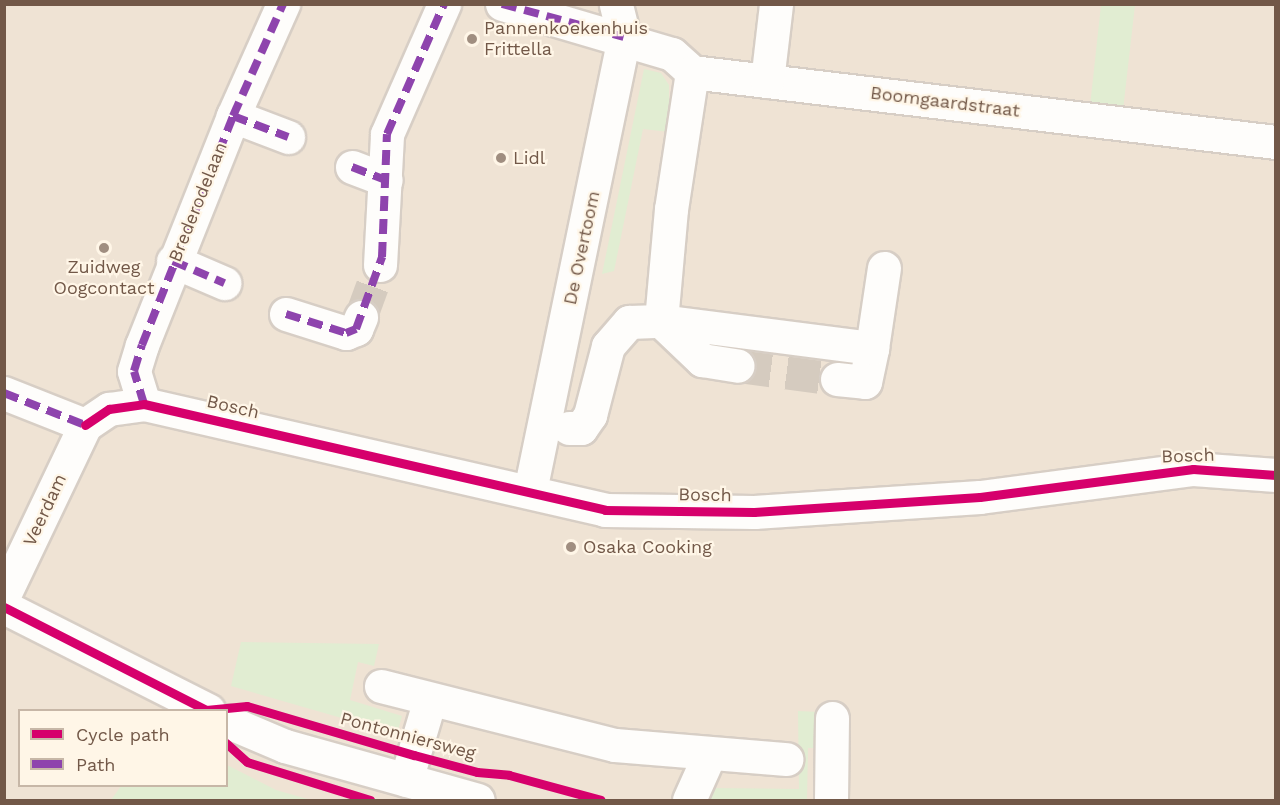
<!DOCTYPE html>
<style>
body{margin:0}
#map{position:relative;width:1280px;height:805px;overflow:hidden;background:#f6f1e7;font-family:"Work Sans",sans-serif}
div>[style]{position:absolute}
.residential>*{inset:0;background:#efe3d4}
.green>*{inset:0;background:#e1edd2}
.minor-tunnel>*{height:33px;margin-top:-16.5px;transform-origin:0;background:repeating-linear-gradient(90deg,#d5cbbf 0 33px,transparent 0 49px)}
.roads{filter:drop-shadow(2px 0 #d7cec5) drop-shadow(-2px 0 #d7cec5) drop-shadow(0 2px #d7cec5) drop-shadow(0 -2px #d7cec5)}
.minor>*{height:33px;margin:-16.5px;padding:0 16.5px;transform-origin:16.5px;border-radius:16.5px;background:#fefdfb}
.quiet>*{height:8px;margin-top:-4px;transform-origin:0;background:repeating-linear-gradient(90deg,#8e44ad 0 15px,transparent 0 23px)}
.cycleway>*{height:9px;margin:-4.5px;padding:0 4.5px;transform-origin:4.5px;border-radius:4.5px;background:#d6006c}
.dots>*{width:16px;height:16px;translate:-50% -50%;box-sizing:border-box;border:3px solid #fff6e7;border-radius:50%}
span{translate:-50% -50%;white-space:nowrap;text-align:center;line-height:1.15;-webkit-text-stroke:4.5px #fff6e7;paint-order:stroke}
.poi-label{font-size:18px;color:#725848}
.left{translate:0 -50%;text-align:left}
.street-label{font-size:18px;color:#725848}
.frame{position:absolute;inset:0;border:6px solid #725848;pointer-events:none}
.legend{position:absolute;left:18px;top:709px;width:210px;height:78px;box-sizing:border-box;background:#fff6e7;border:2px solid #c7b7a7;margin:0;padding:8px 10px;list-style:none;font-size:18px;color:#725848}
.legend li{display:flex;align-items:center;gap:12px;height:30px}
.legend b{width:30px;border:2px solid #c7b7a7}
</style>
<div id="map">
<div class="residential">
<div style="clip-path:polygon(evenodd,5px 5px,1275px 5px,1275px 800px,5px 800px,5px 5px,20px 710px,226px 710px,226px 786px,20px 786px,20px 710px)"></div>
</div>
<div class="green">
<div style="clip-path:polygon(1101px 5px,1135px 5px,1123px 110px,1090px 106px)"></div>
<div style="clip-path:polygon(644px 69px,661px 73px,669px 85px,669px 132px,643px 129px,614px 271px,602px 274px)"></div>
<div style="clip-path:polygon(241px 642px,379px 644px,374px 666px,358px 662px,350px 700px,402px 716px,397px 734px,231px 686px)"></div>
<div style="clip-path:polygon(798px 711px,820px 712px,820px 748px,808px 748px,807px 800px,702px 800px,706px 788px,799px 789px)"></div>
<div style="clip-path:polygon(227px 765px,276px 790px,311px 800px,111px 800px,121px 786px,226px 786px)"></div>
</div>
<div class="minor-tunnel">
<div style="left:361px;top:317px;width:55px;rotate:-69.9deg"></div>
<div style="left:738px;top:366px;width:100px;rotate:7.5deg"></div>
</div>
<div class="roads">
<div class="minor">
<div style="left:502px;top:4px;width:177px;rotate:16.4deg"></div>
<div style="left:672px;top:54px;width:27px;rotate:42deg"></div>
<div style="left:692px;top:72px;width:588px;rotate:6.84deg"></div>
<div style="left:692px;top:72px;width:139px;rotate:98.7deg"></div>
<div style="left:671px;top:209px;width:112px;rotate:95.1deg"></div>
<div style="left:661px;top:321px;width:57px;rotate:43.6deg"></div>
<div style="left:702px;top:360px;width:36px;rotate:9deg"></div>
<div style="left:767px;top:81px;width:78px;rotate:-83.3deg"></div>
<div style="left:233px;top:116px;width:59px;rotate:20.9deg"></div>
<div style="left:352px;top:167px;width:36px;rotate:21deg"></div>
<div style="left:173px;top:261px;width:56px;rotate:23.3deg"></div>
<div style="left:380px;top:265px;width:131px;rotate:-86.9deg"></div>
<div style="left:387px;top:134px;width:142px;rotate:-66.3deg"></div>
<div style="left:286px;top:314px;width:63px;rotate:17.6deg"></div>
<div style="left:346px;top:333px;width:11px;rotate:-22deg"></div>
<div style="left:356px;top:329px;width:13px;rotate:-67deg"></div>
<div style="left:837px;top:379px;width:28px;rotate:6deg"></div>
<div style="left:865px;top:382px;width:35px;rotate:-78deg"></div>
<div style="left:4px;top:393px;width:87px;rotate:21.6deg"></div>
<div style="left:144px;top:404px;width:34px;rotate:-107deg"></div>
<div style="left:134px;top:371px;width:27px;rotate:-73deg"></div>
<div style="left:142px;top:345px;width:246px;rotate:-68.3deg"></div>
<div style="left:233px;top:116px;width:123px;rotate:-65.9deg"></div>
<div style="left:85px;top:425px;width:29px;rotate:-34deg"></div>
<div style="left:109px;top:409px;width:35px;rotate:-8deg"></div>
<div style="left:144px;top:404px;width:473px;rotate:12.9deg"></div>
<div style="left:605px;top:510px;width:149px;rotate:0.8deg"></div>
<div style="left:754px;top:512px;width:226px;rotate:-3.8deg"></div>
<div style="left:980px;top:497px;width:215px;rotate:-7.5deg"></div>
<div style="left:1193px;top:469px;width:83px;rotate:4.1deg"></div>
<div style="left:569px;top:428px;width:12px"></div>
<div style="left:581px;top:428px;width:16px;rotate:-55deg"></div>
<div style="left:590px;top:415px;width:71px;rotate:-75.4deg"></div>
<div style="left:608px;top:346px;width:32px;rotate:-49deg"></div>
<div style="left:629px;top:322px;width:32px;rotate:-2deg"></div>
<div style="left:661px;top:321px;width:213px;rotate:7.3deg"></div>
<div style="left:872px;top:348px;width:81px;rotate:-81.5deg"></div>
<div style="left:530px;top:491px;width:464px;rotate:-78.3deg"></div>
<div style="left:624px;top:37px;width:34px;rotate:-104deg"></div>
<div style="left:4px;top:595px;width:188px;rotate:-64.5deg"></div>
<div style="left:4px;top:607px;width:229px;rotate:26.8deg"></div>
<div style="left:381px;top:686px;width:241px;rotate:14.2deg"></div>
<div style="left:615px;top:745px;width:172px;rotate:4.7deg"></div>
<div style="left:226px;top:721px;width:64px;rotate:23deg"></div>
<div style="left:285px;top:746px;width:200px;rotate:15.6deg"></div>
<div style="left:406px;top:780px;width:84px;rotate:-73.5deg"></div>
<div style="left:689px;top:800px;width:51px;rotate:-65.9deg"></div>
<div style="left:831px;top:800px;width:82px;rotate:-89.3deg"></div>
</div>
</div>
<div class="quiet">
<div style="left:502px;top:4px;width:126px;rotate:15.1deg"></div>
<div style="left:233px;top:116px;width:59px;rotate:20.9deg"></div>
<div style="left:352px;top:167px;width:36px;rotate:21deg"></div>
<div style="left:173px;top:261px;width:56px;rotate:23.3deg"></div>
<div style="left:286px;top:314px;width:63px;rotate:17.6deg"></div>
<div style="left:346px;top:333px;width:11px;rotate:-22deg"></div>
<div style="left:356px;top:329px;width:77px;rotate:-70.1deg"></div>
<div style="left:382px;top:257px;width:123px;rotate:-87.7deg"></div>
<div style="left:387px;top:134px;width:142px;rotate:-66.3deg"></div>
<div style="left:4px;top:393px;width:87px;rotate:21.6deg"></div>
<div style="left:144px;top:404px;width:34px;rotate:-107deg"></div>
<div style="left:134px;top:371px;width:27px;rotate:-73deg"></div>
<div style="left:142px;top:345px;width:246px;rotate:-68.3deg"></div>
<div style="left:233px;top:116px;width:123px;rotate:-65.9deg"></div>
</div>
<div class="cycleway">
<div style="left:85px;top:425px;width:29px;rotate:-34deg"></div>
<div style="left:109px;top:409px;width:35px;rotate:-8deg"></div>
<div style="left:144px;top:404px;width:473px;rotate:12.9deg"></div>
<div style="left:605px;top:510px;width:149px;rotate:0.8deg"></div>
<div style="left:754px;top:512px;width:226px;rotate:-3.8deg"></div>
<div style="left:980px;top:497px;width:215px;rotate:-7.5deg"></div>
<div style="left:1193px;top:469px;width:83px;rotate:4.1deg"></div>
<div style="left:4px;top:607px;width:227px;rotate:27deg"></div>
<div style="left:206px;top:710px;width:41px;rotate:-5.6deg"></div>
<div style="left:247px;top:706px;width:174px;rotate:16.4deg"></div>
<div style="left:414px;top:755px;width:65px;rotate:15.1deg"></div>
<div style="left:477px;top:772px;width:32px;rotate:5deg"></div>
<div style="left:509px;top:775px;width:95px;rotate:15.2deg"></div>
<div style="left:226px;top:743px;width:28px;rotate:42deg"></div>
<div style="left:247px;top:762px;width:129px;rotate:17.2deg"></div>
</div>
<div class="dots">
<div style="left:472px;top:39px;background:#a08e80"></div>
<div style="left:501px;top:158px;background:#a08e80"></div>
<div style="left:104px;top:248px;background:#a08e80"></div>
<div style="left:571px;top:547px;background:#a08e80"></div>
</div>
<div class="poi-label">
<span class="left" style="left:484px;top:39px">Pannenkoekenhuis<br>Frittella</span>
<span class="left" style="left:513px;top:158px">Lidl</span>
<span style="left:104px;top:278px">Zuidweg<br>Oogcontact</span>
<span class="left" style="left:583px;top:547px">Osaka Cooking</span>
</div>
<div class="street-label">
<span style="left:945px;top:102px;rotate:7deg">Boomgaardstraat</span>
<span style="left:198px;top:202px;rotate:-68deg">Brederodelaan</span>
<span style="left:582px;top:248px;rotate:-78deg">De Overtoom</span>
<span style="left:233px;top:407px;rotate:13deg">Bosch</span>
<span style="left:1188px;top:456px;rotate:-2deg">Bosch</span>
<span style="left:705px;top:495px;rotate:1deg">Bosch</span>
<span style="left:45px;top:510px;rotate:-65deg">Veerdam</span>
<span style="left:408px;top:736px;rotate:15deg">Pontonniersweg</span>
</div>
<div class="frame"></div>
<ul class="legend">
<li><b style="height:8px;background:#d6006c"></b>Cycle path</li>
<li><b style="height:8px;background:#8e44ad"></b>Path</li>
</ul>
</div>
